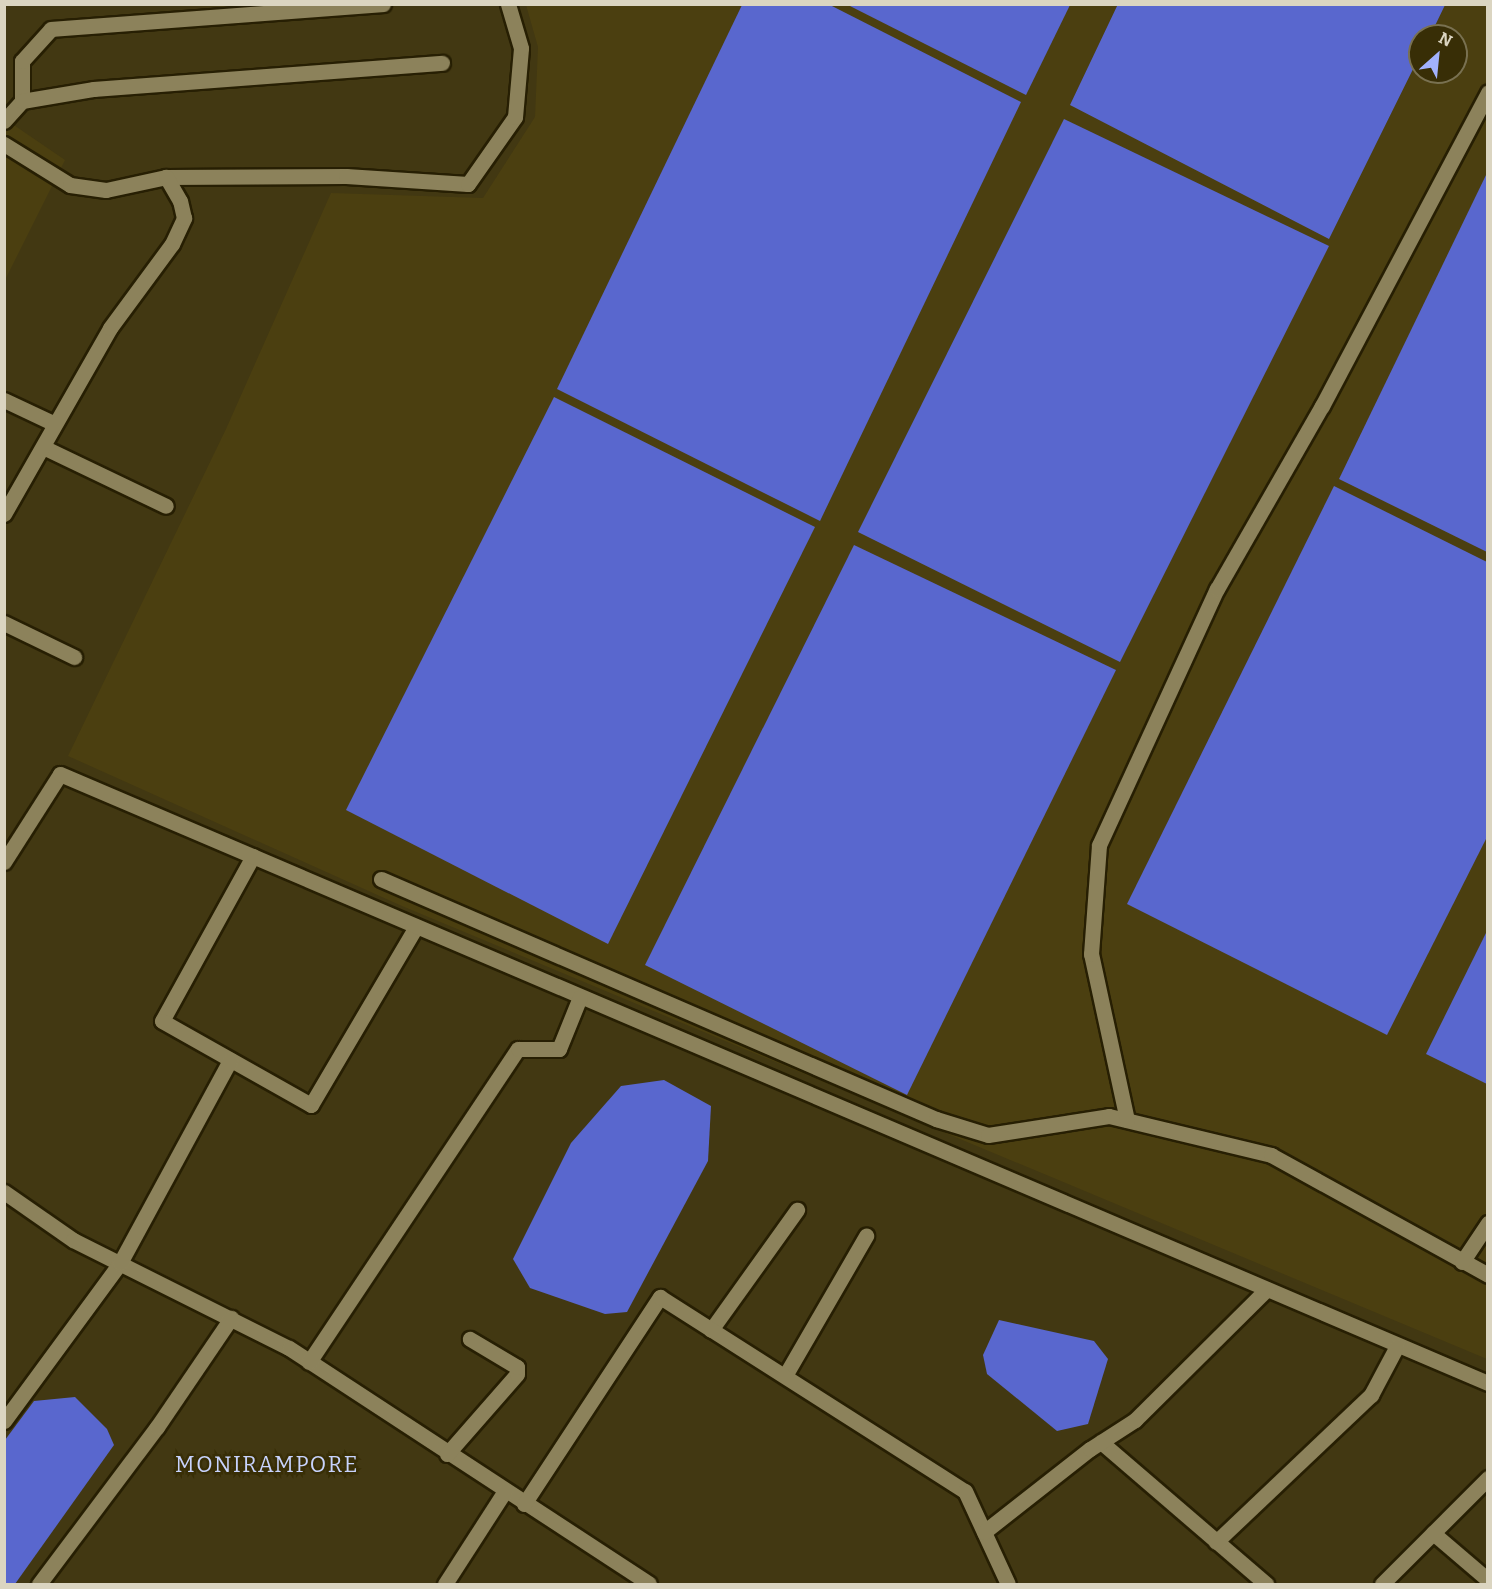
<!DOCTYPE html>
<style>
body{margin:0}
#map{position:relative;width:1492px;height:1589px;overflow:hidden;background:#423812;font-family:Bitter,serif}
div>[style]{position:absolute}
.built>*{inset:0;background:#4b3f10}
.water>*{inset:0;background:#5967ce}
.roads{filter:drop-shadow(2px 0 #271f03) drop-shadow(-2px 0 #271f03) drop-shadow(0 2px #271f03) drop-shadow(0 -2px #271f03)}
.minor>*{height:15px;margin:-7.5px;padding:0 7.5px;transform-origin:7.5px;border-radius:7.5px;background:#8c825b}
span{translate:-50% -50%;white-space:nowrap;text-align:center;line-height:1.15;-webkit-text-stroke:5px #382e06;paint-order:stroke}
.neighbourhood-label{font-size:22px;color:#c8d3fd;letter-spacing:1.5px}
.frame{position:absolute;inset:0;border:6px solid #dbd5c1;pointer-events:none}
.north{position:absolute;left:1408px;top:24px;width:60px;height:60px;box-sizing:border-box;background:#382e06;border:2px solid #797151;border-radius:50%;rotate:27deg;font-size:16px;font-weight:700;line-height:24px;text-align:center;color:#dbd5c1}
.north::after{content:'';display:block;margin:auto;width:21px;height:27px;background:#a2b2fd;clip-path:polygon(50% 0,100% 100%,50% 72%,0 100%)}
</style>
<div id="map">
<div class="built">
<div style="clip-path:polygon(evenodd,526px 5px,1487px 5px,1487px 1359px,402px 906px,68px 756px,226px 429px,331px 193px,483px 198px,535px 117px,538px 47px,526px 5px,1420px 36px,1456px 36px,1456px 72px,1420px 72px,1420px 36px)"></div>
<div style="clip-path:polygon(5px 119px,65px 160px,5px 280px)"></div>
</div>
<div class="water">
<div style="clip-path:polygon(1118px 4px,1445px 4px,1445px 5px,1430px 36px,1420px 36px,1420px 55px,1329px 239px,1070px 105px)"></div>
<div style="clip-path:polygon(742px 5px,830px 5px,1021px 102px,820px 521px,557px 389px)"></div>
<div style="clip-path:polygon(848px 5px,1070px 5px,1026px 95px)"></div>
<div style="clip-path:polygon(1064px 119px,1329px 246px,1120px 662px,858px 532px)"></div>
<div style="clip-path:polygon(1487px 173px,1487px 552px,1339px 479px)"></div>
<div style="clip-path:polygon(554px 397px,815px 527px,608px 944px,346px 810px)"></div>
<div style="clip-path:polygon(1334px 486px,1487px 562px,1487px 837px,1387px 1035px,1127px 904px)"></div>
<div style="clip-path:polygon(854px 545px,1116px 670px,907px 1095px,645px 965px)"></div>
<div style="clip-path:polygon(1487px 931px,1487px 1084px,1426px 1054px)"></div>
<div style="clip-path:polygon(664px 1080px,711px 1106px,708px 1161px,627px 1312px,605px 1314px,530px 1288px,513px 1259px,571px 1143px,621px 1086px)"></div>
<div style="clip-path:polygon(999px 1320px,1094px 1341px,1108px 1359px,1088px 1424px,1057px 1431px,987px 1374px,983px 1355px)"></div>
<div style="clip-path:polygon(75px 1397px,107px 1429px,114px 1445px,15px 1584px,5px 1584px,5px 1440px,34px 1401px)"></div>
</div>
<div class="roads">
<div class="minor">
<div style="left:22px;top:101px;width:40px;rotate:-90deg"></div>
<div style="left:22px;top:61px;width:43px;rotate:-47.8deg"></div>
<div style="left:51px;top:29px;width:333px;rotate:-4.3deg"></div>
<div style="left:4px;top:121px;width:27px;rotate:-48deg"></div>
<div style="left:22px;top:101px;width:73px;rotate:-9.5deg"></div>
<div style="left:94px;top:89px;width:349px;rotate:-4.3deg"></div>
<div style="left:4px;top:144px;width:78px;rotate:31.8deg"></div>
<div style="left:70px;top:185px;width:36px;rotate:8deg"></div>
<div style="left:106px;top:190px;width:61px;rotate:-12.2deg"></div>
<div style="left:166px;top:177px;width:180px;rotate:-0.3deg"></div>
<div style="left:346px;top:176px;width:122px;rotate:3.8deg"></div>
<div style="left:468px;top:184px;width:82px;rotate:-55deg"></div>
<div style="left:515px;top:117px;width:69px;rotate:-85deg"></div>
<div style="left:521px;top:48px;width:46px;rotate:-106.5deg"></div>
<div style="left:4px;top:400px;width:56px;rotate:25.2deg"></div>
<div style="left:43px;top:447px;width:136px;rotate:25.6deg"></div>
<div style="left:4px;top:514px;width:214px;rotate:-60.3deg"></div>
<div style="left:110px;top:328px;width:104px;rotate:-53.6deg"></div>
<div style="left:172px;top:244px;width:29px;rotate:-65deg"></div>
<div style="left:184px;top:218px;width:17px;rotate:-103deg"></div>
<div style="left:180px;top:201px;width:28px;rotate:-120deg"></div>
<div style="left:4px;top:623px;width:78px;rotate:25.9deg"></div>
<div style="left:253px;top:856px;width:188px;rotate:118.9deg"></div>
<div style="left:162px;top:1021px;width:171px;rotate:29.4deg"></div>
<div style="left:311px;top:1105px;width:207px;rotate:-59.5deg"></div>
<div style="left:4px;top:862px;width:104px;rotate:-57.5deg"></div>
<div style="left:60px;top:774px;width:1552px;rotate:23.1deg"></div>
<div style="left:381px;top:879px;width:605px;rotate:23.39deg"></div>
<div style="left:936px;top:1119px;width:54px;rotate:17.1deg"></div>
<div style="left:988px;top:1135px;width:122px;rotate:-8.9deg"></div>
<div style="left:1109px;top:1116px;width:167px;rotate:13.5deg"></div>
<div style="left:1271px;top:1155px;width:248px;rotate:28.9deg"></div>
<div style="left:1127px;top:1120px;width:170px;rotate:-102.2deg"></div>
<div style="left:1091px;top:954px;width:109px;rotate:-85.8deg"></div>
<div style="left:1099px;top:845px;width:282px;rotate:-65.3deg"></div>
<div style="left:1217px;top:589px;width:211px;rotate:-60.2deg"></div>
<div style="left:1322px;top:406px;width:355px;rotate:-62.1deg"></div>
<div style="left:4px;top:1192px;width:84px;rotate:34.8deg"></div>
<div style="left:73px;top:1240px;width:241px;rotate:26.6deg"></div>
<div style="left:289px;top:1348px;width:430px;rotate:33.2deg"></div>
<div style="left:1462px;top:1262px;width:47px;rotate:-56.3deg"></div>
<div style="left:711px;top:1330px;width:148px;rotate:-54.4deg"></div>
<div style="left:309px;top:1362px;width:376px;rotate:-56.3deg"></div>
<div style="left:518px;top:1049px;width:41px"></div>
<div style="left:559px;top:1049px;width:56px;rotate:-68deg"></div>
<div style="left:786px;top:1374px;width:160px;rotate:-59.9deg"></div>
<div style="left:4px;top:1421px;width:196px;rotate:-53.7deg"></div>
<div style="left:120px;top:1263px;width:231px;rotate:-61.5deg"></div>
<div style="left:1101px;top:1442px;width:218px;rotate:40.7deg"></div>
<div style="left:447px;top:1454px;width:106px;rotate:-48.8deg"></div>
<div style="left:517px;top:1374px;width:7px;rotate:-90deg"></div>
<div style="left:517px;top:1367px;width:55px;rotate:-149.2deg"></div>
<div style="left:524px;top:1504px;width:248px;rotate:-56.7deg"></div>
<div style="left:660px;top:1297px;width:361px;rotate:32.5deg"></div>
<div style="left:965px;top:1491px;width:102px;rotate:65.2deg"></div>
<div style="left:984px;top:1532px;width:135px;rotate:-38.1deg"></div>
<div style="left:1090px;top:1449px;width:54px;rotate:-32.8deg"></div>
<div style="left:1135px;top:1420px;width:185px;rotate:-44.8deg"></div>
<div style="left:1433px;top:1533px;width:72px;rotate:40.5deg"></div>
<div style="left:1216px;top:1542px;width:214px;rotate:-43.5deg"></div>
<div style="left:1371px;top:1395px;width:55px;rotate:-62deg"></div>
<div style="left:39px;top:1584px;width:196px;rotate:-53.1deg"></div>
<div style="left:157px;top:1427px;width:132px;rotate:-55.8deg"></div>
<div style="left:445px;top:1584px;width:111px;rotate:-57.2deg"></div>
<div style="left:1382px;top:1584px;width:150px;rotate:-45deg"></div>
</div>
</div>
<div class="neighbourhood-label">
<span style="left:267px;top:1465px">MONIRAMPORE</span>
</div>
<div class="frame"></div>
<div class="north">N</div>
</div>
